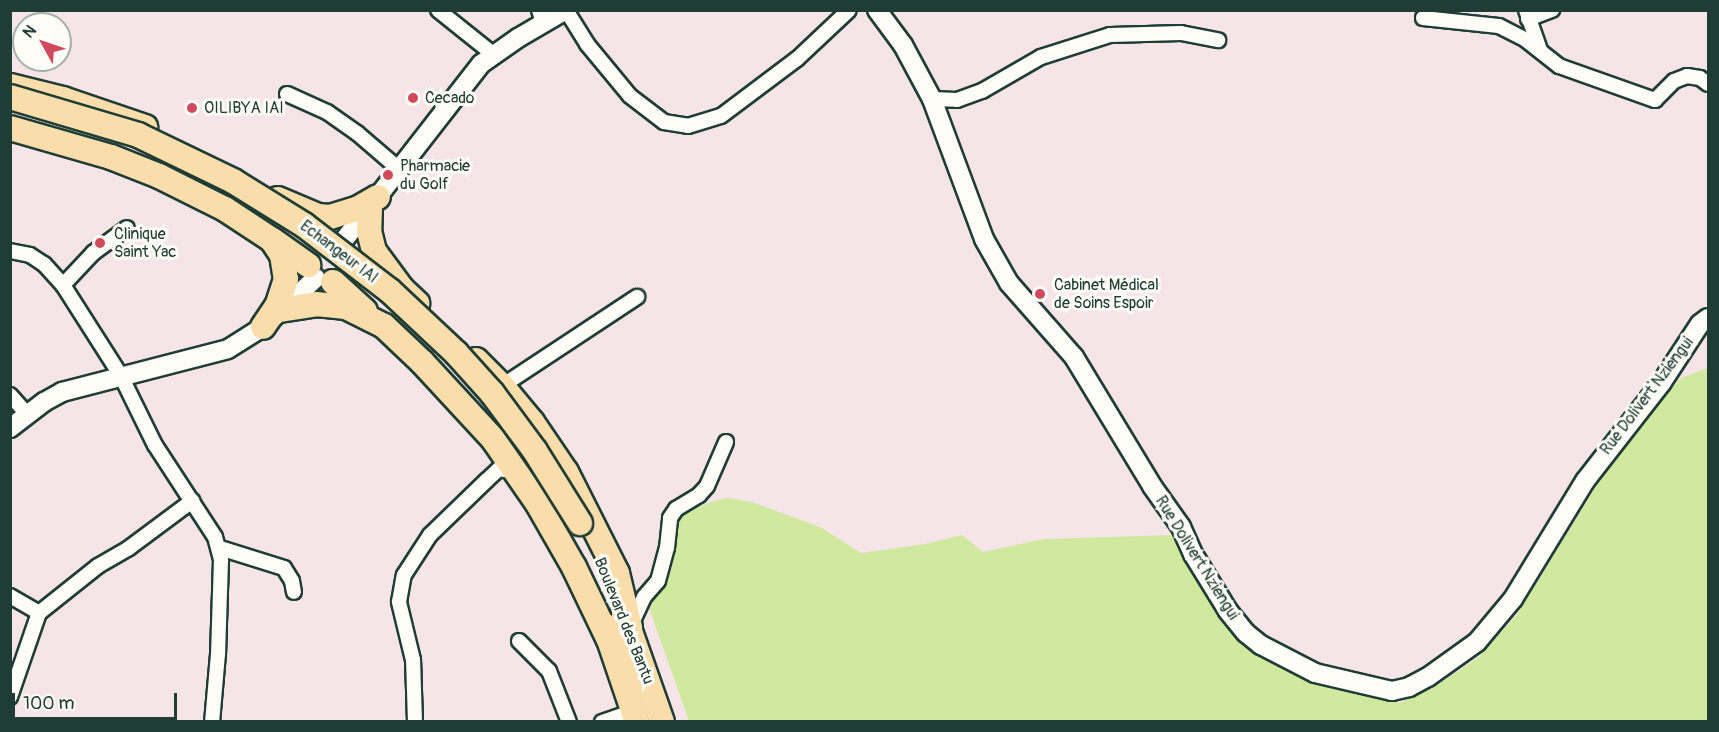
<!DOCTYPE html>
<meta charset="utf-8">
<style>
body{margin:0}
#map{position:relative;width:1719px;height:732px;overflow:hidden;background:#f5e4e8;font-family:Pangolin,sans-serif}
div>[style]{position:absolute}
.green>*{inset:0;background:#d0e99f}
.roads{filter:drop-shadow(2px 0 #1f3d34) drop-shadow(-2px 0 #1f3d34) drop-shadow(0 2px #1f3d34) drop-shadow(0 -2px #1f3d34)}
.street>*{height:14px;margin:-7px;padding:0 7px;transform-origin:7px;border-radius:7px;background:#fdfcf7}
.secondary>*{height:18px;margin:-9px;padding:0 9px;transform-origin:9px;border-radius:9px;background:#fdfcf7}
.highway>*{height:24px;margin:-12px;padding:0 12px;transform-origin:12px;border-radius:12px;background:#f9deab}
.bridges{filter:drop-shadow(2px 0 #1f3d34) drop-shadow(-2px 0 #1f3d34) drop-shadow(0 2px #1f3d34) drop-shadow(0 -2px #1f3d34)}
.highway-bridge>*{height:24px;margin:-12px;padding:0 12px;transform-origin:12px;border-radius:12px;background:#f9deab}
.dots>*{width:16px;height:16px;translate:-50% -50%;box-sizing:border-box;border:3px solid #fdfcf7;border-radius:50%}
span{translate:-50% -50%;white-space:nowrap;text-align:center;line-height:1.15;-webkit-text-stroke:6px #fdfcf7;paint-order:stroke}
.poi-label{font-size:16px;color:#1f3d34}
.left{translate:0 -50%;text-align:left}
.street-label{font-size:16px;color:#1f3d34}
.frame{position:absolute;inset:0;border:12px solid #1f3d34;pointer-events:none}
.north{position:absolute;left:12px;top:12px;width:60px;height:60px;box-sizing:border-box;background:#fdfcf7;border:2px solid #a4b0a9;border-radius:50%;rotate:310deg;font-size:16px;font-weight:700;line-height:24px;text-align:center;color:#1f3d34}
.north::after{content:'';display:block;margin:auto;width:21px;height:27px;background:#d1495b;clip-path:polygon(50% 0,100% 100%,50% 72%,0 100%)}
.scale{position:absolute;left:12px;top:693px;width:165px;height:27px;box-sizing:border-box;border:3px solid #1f3d34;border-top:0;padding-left:8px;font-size:18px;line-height:21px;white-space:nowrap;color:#1f3d34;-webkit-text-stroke:4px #fdfcf7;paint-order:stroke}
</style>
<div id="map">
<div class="green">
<div style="clip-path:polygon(1708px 368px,1708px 721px,689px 721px,648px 605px,659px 589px,675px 517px,711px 502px,728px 498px,752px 502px,820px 527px,861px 553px,925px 544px,962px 535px,983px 552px,1044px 539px,1172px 535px,1238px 642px,1317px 685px,1400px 703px,1436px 686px,1479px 657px,1519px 612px,1618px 451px,1681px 378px)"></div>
</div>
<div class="roads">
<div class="street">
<div style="left:438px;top:10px;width:70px;rotate:38.7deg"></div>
<div style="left:539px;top:10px;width:13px;rotate:72deg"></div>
<div style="left:566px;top:10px;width:40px;rotate:58deg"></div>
<div style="left:587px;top:44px;width:67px;rotate:50.4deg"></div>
<div style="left:630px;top:96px;width:43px;rotate:37.4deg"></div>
<div style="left:664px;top:122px;width:24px;rotate:9deg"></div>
<div style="left:688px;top:126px;width:34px;rotate:-17deg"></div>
<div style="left:721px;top:116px;width:95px;rotate:-36.9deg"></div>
<div style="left:797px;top:59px;width:71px;rotate:-43.3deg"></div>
<div style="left:1526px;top:10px;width:42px;rotate:70.7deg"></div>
<div style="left:1423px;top:18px;width:76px;rotate:6deg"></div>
<div style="left:1499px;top:26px;width:30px;rotate:27deg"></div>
<div style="left:1526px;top:40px;width:42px;rotate:38.2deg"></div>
<div style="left:1559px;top:66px;width:102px;rotate:19.5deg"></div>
<div style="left:1655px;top:100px;width:27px;rotate:-45deg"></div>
<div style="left:1674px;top:81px;width:14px;rotate:-21deg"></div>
<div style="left:1687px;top:76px;width:13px;rotate:9deg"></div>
<div style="left:1700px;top:78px;width:10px;rotate:37deg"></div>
<div style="left:1528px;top:19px;width:26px;rotate:-21deg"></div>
<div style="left:287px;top:94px;width:44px;rotate:24.2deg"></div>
<div style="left:327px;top:112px;width:37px;rotate:35deg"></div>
<div style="left:357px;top:133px;width:57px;rotate:40.7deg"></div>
<div style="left:932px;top:99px;width:25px;rotate:2deg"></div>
<div style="left:957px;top:100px;width:27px;rotate:-20deg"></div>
<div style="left:982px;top:91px;width:68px;rotate:-30deg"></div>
<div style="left:1041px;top:57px;width:72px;rotate:-17.7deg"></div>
<div style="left:1110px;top:35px;width:71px;rotate:-1.6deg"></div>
<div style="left:1181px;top:33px;width:38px;rotate:11deg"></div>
<div style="left:10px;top:251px;width:20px;rotate:11deg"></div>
<div style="left:30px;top:255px;width:17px;rotate:33deg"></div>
<div style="left:44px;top:264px;width:28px;rotate:48deg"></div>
<div style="left:63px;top:285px;width:108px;rotate:57.5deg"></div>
<div style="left:121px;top:376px;width:77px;rotate:63.8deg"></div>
<div style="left:155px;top:445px;width:110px;rotate:56.9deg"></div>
<div style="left:215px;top:537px;width:24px;rotate:75deg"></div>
<div style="left:221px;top:560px;width:94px;rotate:91.8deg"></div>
<div style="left:218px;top:654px;width:68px;rotate:95deg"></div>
<div style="left:63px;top:285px;width:44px;rotate:-46.8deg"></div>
<div style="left:93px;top:253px;width:42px;rotate:-36.3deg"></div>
<div style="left:502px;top:386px;width:162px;rotate:-33.4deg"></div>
<div style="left:10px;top:395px;width:25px;rotate:48deg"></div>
<div style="left:220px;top:548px;width:67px;rotate:17.4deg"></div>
<div style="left:284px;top:568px;width:15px;rotate:58deg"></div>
<div style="left:292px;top:581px;width:11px;rotate:80deg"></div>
<div style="left:10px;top:596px;width:34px;rotate:30deg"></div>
<div style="left:631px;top:625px;width:31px;rotate:-65deg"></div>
<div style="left:644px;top:597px;width:21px;rotate:-49deg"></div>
<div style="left:658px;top:581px;width:34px;rotate:-75deg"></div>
<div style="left:667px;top:548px;width:30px;rotate:-84deg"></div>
<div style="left:670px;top:518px;width:11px;rotate:-56deg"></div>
<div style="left:676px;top:509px;width:27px;rotate:-31deg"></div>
<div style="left:699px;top:495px;width:12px;rotate:-48deg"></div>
<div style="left:707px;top:486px;width:48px;rotate:-66.6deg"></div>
<div style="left:519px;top:641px;width:42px;rotate:45deg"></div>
<div style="left:549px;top:671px;width:55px;rotate:68.6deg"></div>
<div style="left:10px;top:697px;width:89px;rotate:-71deg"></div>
<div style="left:39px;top:613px;width:75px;rotate:-38.5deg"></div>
<div style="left:98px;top:566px;width:36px;rotate:-30deg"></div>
<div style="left:129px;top:548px;width:79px;rotate:-36.7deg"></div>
<div style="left:415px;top:722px;width:62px;rotate:-91.8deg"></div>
<div style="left:413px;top:660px;width:60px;rotate:-103.6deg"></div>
<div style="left:399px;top:602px;width:27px;rotate:-80deg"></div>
<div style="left:404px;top:575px;width:48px;rotate:-57deg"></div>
<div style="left:430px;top:535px;width:79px;rotate:-44deg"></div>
<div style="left:487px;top:480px;width:16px;rotate:-43deg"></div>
<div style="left:499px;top:469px;width:17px;rotate:10deg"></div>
<div style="left:602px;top:722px;width:34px;rotate:-19deg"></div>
</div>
<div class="secondary">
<div style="left:877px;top:10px;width:44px;rotate:53.4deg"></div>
<div style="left:903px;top:45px;width:61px;rotate:61.8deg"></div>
<div style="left:932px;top:99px;width:149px;rotate:69.6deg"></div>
<div style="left:984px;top:239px;width:51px;rotate:60.4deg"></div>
<div style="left:1009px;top:283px;width:98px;rotate:48.7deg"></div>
<div style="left:1074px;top:357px;width:151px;rotate:58.8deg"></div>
<div style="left:1152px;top:486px;width:50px;rotate:54.7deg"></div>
<div style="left:1181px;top:527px;width:30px;rotate:66deg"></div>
<div style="left:1193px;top:554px;width:67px;rotate:58.4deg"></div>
<div style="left:1228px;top:611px;width:28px;rotate:51deg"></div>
<div style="left:1246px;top:633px;width:19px;rotate:39deg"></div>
<div style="left:1261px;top:645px;width:61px;rotate:27.4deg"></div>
<div style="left:1315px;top:673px;width:79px;rotate:13.2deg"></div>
<div style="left:1392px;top:691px;width:17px;rotate:-13deg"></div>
<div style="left:1409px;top:687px;width:21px;rotate:-28deg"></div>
<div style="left:1428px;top:677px;width:60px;rotate:-35.5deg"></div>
<div style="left:1477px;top:642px;width:56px;rotate:-50.1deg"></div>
<div style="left:1513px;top:599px;width:138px;rotate:-58.6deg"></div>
<div style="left:1585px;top:481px;width:125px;rotate:-52.1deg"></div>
<div style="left:1662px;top:382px;width:69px;rotate:-56.8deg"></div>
<div style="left:1700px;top:324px;width:10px;rotate:-37deg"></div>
<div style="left:344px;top:240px;width:223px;rotate:-52.1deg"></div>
<div style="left:481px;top:64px;width:45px;rotate:-35.1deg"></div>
<div style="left:518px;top:38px;width:56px;rotate:-30.3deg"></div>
<div style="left:10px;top:428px;width:43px;rotate:-37.4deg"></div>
<div style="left:44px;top:402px;width:21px;rotate:-29deg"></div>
<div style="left:62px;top:392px;width:171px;rotate:-14.5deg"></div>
<div style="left:228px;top:349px;width:41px;rotate:-32.2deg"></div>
<div style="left:263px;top:327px;width:72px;rotate:-42.8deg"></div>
</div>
<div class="highway">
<div style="left:10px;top:86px;width:55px;rotate:13.8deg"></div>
<div style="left:63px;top:99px;width:87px;rotate:18.9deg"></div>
<div style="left:10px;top:128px;width:105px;rotate:16deg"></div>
<div style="left:111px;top:157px;width:52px;rotate:21.6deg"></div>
<div style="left:159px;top:176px;width:74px;rotate:26.6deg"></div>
<div style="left:225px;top:209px;width:56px;rotate:33.4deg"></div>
<div style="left:272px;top:240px;width:18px;rotate:56deg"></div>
<div style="left:282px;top:255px;width:24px;rotate:81deg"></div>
<div style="left:286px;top:279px;width:28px;rotate:108deg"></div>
<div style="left:277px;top:306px;width:25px;rotate:124deg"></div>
<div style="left:278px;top:199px;width:43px;rotate:23deg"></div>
<div style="left:318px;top:216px;width:12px;rotate:5deg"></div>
<div style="left:330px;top:217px;width:28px;rotate:-17deg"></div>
<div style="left:357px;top:209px;width:24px;rotate:-30deg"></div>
<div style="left:370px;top:208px;width:23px;rotate:92deg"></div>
<div style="left:369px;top:231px;width:21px;rotate:76deg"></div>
<div style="left:374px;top:251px;width:47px;rotate:53.6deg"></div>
<div style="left:402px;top:289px;width:21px;rotate:43deg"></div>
<div style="left:274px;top:241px;width:42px;rotate:35.2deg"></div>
<div style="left:333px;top:282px;width:43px;rotate:42.2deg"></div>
<div style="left:280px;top:310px;width:36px;rotate:-9deg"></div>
<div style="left:316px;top:304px;width:30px;rotate:6deg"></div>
<div style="left:346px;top:307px;width:42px;rotate:26.6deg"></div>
<div style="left:384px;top:326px;width:52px;rotate:43.5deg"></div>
<div style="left:422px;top:362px;width:105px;rotate:47.3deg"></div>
<div style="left:493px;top:439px;width:79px;rotate:55.3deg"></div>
<div style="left:538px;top:504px;width:73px;rotate:60.3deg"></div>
<div style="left:574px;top:567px;width:81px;rotate:64.4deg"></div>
<div style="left:476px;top:360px;width:37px;rotate:45deg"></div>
<div style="left:502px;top:386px;width:47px;rotate:50.2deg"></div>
<div style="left:532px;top:422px;width:60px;rotate:55.8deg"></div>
<div style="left:566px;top:472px;width:113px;rotate:63.2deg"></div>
<div style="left:617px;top:573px;width:56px;rotate:76.5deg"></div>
<div style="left:624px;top:614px;width:114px;rotate:70.6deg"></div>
<div style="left:604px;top:625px;width:102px;rotate:71.2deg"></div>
</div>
</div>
<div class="bridges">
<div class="highway-bridge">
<div style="left:10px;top:97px;width:134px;rotate:16.5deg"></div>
<div style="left:138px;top:135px;width:106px;rotate:25.8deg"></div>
<div style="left:233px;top:181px;width:84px;rotate:31.8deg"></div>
<div style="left:304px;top:225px;width:108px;rotate:37.5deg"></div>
<div style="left:390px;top:291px;width:91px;rotate:43.2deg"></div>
<div style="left:456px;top:353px;width:54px;rotate:48deg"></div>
<div style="left:492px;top:393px;width:72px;rotate:53.4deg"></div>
<div style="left:535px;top:451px;width:85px;rotate:58deg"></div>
</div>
</div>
<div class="dots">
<div style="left:413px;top:98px;background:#d1495b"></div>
<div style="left:192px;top:108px;background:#d1495b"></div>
<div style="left:388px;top:175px;background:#d1495b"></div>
<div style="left:100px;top:243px;background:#d1495b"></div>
<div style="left:1040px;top:294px;background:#d1495b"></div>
</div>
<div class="poi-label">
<span class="left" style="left:425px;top:98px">Cecado</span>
<span class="left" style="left:204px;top:108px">OILIBYA IAI</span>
<span class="left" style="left:400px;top:175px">Pharmacie<br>du Golf</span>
<span class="left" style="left:114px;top:243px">Clinique<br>Saint Yac</span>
<span class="left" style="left:1054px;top:294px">Cabinet Médical<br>de Soins Espoir</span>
</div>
<div class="street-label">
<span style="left:339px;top:252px;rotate:37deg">Echangeur IAI</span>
<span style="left:1647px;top:396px;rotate:-53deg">Rue Dolivert Nziengui</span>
<span style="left:1197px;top:558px;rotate:58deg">Rue Dolivert Nziengui</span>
<span style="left:624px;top:621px;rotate:68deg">Boulevard des Bantu</span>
</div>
<div class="frame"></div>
<div class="north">N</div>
<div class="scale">100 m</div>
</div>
